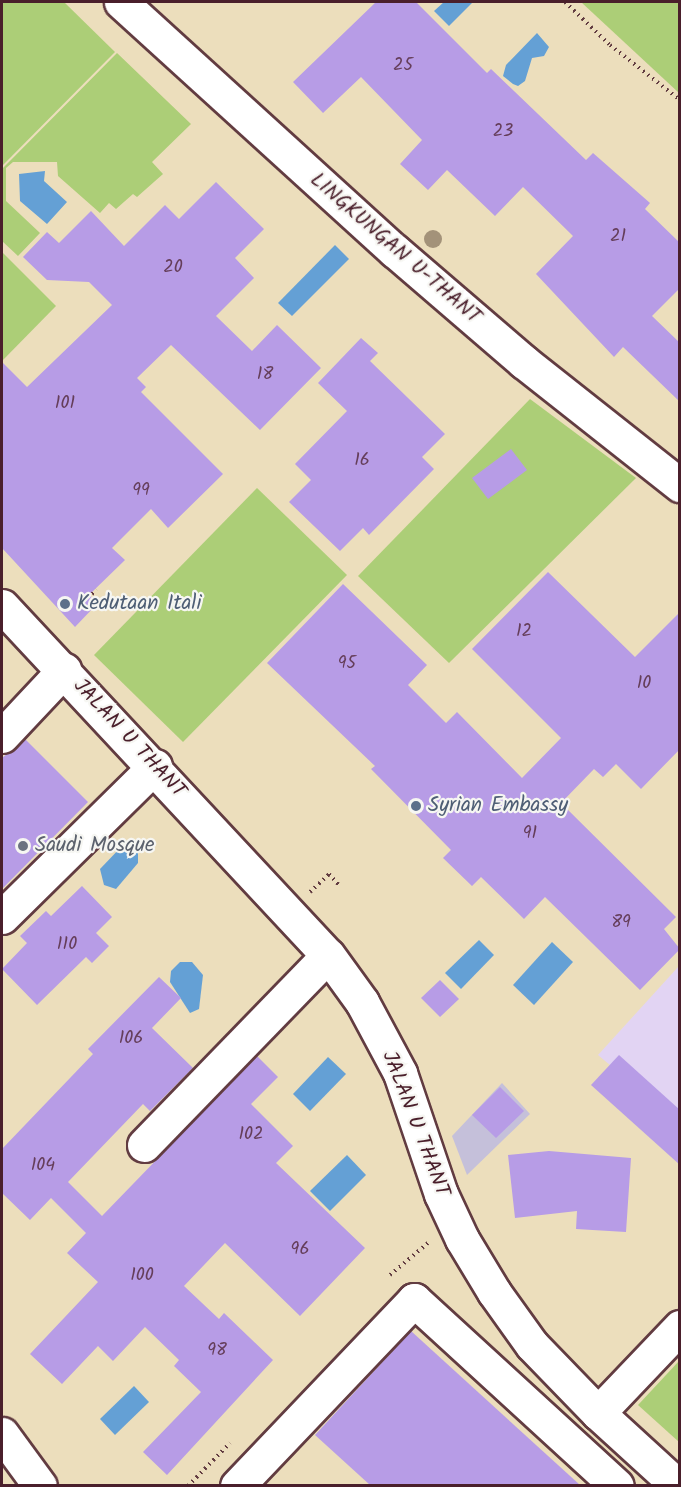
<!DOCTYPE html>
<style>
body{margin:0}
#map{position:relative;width:681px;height:1487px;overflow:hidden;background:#ecdebc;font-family:Kalam,sans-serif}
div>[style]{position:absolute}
.built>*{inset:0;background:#e2d4f3}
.industrial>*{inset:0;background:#c5c0da}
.green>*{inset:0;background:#acce77}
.water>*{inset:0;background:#64a0d5}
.building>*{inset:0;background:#b79ce6}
.path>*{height:4px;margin-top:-2px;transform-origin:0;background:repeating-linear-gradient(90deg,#623c41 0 1.5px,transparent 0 6px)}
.roads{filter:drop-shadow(2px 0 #623c41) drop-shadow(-2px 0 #623c41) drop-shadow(0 2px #623c41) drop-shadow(0 -2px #623c41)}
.minor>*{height:33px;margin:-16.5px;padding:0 16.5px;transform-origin:16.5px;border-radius:16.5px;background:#fff}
.trees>*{width:18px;height:18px;margin:-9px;border-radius:50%;background:#a39279}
.dots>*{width:16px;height:16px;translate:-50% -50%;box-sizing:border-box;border:3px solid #f6f6f2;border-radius:50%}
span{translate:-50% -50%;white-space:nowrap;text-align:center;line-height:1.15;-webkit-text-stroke:4.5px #f6f6f2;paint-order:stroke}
.number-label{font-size:18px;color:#653e5a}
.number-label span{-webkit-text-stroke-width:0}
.street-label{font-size:21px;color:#4a1f2b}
.service-label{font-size:21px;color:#4e5e75}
.left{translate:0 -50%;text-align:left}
.worship-label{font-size:21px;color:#5b616d}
.frame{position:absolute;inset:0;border:3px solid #4a1f2b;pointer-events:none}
</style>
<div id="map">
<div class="built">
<div style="clip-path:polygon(679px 966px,679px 1123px,598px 1055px)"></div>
</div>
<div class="industrial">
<div style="clip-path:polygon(502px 1083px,530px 1114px,467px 1175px,452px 1136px)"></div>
</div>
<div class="green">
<div style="clip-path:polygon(2px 2px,64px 2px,115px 52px,2px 166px)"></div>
<div style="clip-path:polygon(581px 2px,679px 2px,679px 93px)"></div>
<div style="clip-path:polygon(117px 53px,191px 124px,152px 162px,163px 174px,137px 197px,133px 194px,116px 209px,109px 203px,100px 213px,58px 176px,57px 162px,13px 162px,6px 168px,6px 201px,40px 233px,18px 256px,2px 241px,2px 169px)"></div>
<div style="clip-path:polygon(2px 252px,56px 306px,2px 361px)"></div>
<div style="clip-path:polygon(530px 399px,636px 478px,449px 663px,358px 576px)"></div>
<div style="clip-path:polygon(257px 488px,347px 575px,183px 742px,94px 655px)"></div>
<div style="clip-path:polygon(679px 1361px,679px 1442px,638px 1405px)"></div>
</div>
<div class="water">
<div style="clip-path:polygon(444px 2px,473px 2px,449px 26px,434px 11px)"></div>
<div style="clip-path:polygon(537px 33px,549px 47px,544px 56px,532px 58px,525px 81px,518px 86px,513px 84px,503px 76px,506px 65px)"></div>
<div style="clip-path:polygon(45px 171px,44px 181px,67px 202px,47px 224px,20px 201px,19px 174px)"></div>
<div style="clip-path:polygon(335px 245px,349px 259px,292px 316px,278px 303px)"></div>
<div style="clip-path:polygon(123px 845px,131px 844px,138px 849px,138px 863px,116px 889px,104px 885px,100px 869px)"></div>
<div style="clip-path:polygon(479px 940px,494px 955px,461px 989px,445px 973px)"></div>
<div style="clip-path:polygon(552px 942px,573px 962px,534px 1005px,513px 985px)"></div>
<div style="clip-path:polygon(180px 962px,192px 962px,203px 975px,199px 1009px,190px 1013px,170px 982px,171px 971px)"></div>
<div style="clip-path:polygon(328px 1057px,346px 1074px,310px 1111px,293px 1094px)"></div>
<div style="clip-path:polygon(347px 1155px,366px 1175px,330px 1211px,310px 1191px)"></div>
<div style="clip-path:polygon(134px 1386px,149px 1402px,115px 1435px,100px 1419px)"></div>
</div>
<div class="building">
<div style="clip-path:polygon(376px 2px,416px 2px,487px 73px,491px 69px,586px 160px,593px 153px,650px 203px,645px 209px,680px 243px,680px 288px,652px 316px,680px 343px,680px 402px,623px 347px,614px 357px,536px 274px,573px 236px,523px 187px,495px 216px,447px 170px,428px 190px,400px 164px,422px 140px,361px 77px,323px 113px,293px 82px)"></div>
<div style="clip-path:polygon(216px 182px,264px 229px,235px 258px,254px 278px,216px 316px,252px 351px,277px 325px,321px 368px,260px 430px,171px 345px,137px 378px,146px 387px,141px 392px,223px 474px,168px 528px,151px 509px,112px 548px,125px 560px,90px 594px,95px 606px,75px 627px,2px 548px,2px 362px,27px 387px,112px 305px,89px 282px,47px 280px,23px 257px,47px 232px,59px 243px,91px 211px,124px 246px,165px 205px,179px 219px)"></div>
<div style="clip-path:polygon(361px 338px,378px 353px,370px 361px,445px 434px,422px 457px,434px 469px,369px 535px,363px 528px,340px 551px,289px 502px,311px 480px,295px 464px,347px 411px,318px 383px)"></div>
<div style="clip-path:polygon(511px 449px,527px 470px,488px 499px,472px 478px)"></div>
<div style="clip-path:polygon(548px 572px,635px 657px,680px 612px,680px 749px,641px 789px,616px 764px,603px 777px,594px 769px,561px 803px,676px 917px,664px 929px,680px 949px,640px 990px,545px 897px,524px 919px,481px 877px,472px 886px,443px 858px,451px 850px,371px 769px,375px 766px,267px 663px,343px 584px,427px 665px,408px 685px,446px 723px,457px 712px,522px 778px,561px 738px,472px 649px)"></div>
<div style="clip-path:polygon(25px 739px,88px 802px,2px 889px,2px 758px)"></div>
<div style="clip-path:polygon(82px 886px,112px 917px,96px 933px,109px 946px,92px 963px,86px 957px,37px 1005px,2px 969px,27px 943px,20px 936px,46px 911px,51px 916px)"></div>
<div style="clip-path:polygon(159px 977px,181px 998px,152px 1028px,193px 1068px,150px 1111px,143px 1104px,68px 1182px,102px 1216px,257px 1056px,278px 1077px,251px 1104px,293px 1146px,276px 1163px,365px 1248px,300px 1316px,225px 1243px,184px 1286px,219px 1319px,224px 1313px,273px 1360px,167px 1475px,143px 1452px,201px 1392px,174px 1366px,179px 1360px,145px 1327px,113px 1361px,98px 1346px,62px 1384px,30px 1354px,98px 1282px,67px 1253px,86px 1233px,51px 1198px,30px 1220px,2px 1193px,2px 1149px,93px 1054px,88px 1049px)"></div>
<div style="clip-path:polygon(440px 980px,459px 999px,440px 1017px,421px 998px)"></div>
<div style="clip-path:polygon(619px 1055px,680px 1110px,680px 1165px,591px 1085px)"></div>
<div style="clip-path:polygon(500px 1087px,524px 1111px,496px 1138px,472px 1115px)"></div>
<div style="clip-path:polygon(549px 1151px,631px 1158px,626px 1232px,576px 1229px,577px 1211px,515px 1218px,508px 1155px)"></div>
<div style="clip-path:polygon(411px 1331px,580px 1485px,370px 1485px,315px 1435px)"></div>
</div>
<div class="path">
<div style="left:565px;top:2px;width:62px;rotate:43.7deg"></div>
<div style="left:610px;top:45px;width:89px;rotate:38.2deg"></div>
<div style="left:92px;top:594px;width:6px;rotate:-39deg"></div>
<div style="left:310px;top:892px;width:26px;rotate:-43deg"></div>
<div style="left:329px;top:874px;width:15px;rotate:48deg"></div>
<div style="left:390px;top:1275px;width:50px;rotate:-40.1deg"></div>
<div style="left:188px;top:1486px;width:60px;rotate:-45.7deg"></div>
</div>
<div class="roads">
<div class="minor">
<div style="left:121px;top:2px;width:370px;rotate:42.3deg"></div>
<div style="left:395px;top:251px;width:170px;rotate:40.7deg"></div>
<div style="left:524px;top:362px;width:199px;rotate:38.3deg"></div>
<div style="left:2px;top:606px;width:478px;rotate:47deg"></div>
<div style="left:328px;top:955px;width:58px;rotate:54.1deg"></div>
<div style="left:362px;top:1002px;width:81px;rotate:61.8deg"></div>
<div style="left:400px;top:1073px;width:128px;rotate:71.3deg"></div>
<div style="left:441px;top:1194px;width:50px;rotate:65deg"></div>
<div style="left:462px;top:1239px;width:62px;rotate:58.9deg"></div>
<div style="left:494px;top:1292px;width:65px;rotate:54.4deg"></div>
<div style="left:532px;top:1345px;width:95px;rotate:45.9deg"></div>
<div style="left:598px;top:1413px;width:108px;rotate:42.4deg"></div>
<div style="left:2px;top:736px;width:91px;rotate:-46.8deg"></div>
<div style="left:2px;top:917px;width:215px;rotate:-44.6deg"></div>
<div style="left:144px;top:1145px;width:264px;rotate:-45.9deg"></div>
<div style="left:598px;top:1413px;width:119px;rotate:-46.4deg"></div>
<div style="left:2px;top:1434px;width:64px;rotate:53.8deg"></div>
<div style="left:237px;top:1486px;width:257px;rotate:-46.4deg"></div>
<div style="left:414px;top:1300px;width:275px;rotate:42.5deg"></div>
</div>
</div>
<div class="trees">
<div style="left:433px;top:239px"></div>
</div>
<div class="dots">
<div style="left:65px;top:604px;background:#5c6f8a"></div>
<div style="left:416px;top:806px;background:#5c6f8a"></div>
<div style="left:23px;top:846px;background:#6b7280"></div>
</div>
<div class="number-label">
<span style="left:403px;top:66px">25</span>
<span style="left:503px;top:132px">23</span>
<span style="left:618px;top:237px">21</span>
<span style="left:173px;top:268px">20</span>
<span style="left:265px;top:375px">18</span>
<span style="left:65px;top:404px">101</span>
<span style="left:362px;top:461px">16</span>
<span style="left:141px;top:491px">99</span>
<span style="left:524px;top:632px">12</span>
<span style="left:347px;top:664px">95</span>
<span style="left:644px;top:684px">10</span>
<span style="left:530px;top:834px">91</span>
<span style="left:621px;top:923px">89</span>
<span style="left:67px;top:945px">110</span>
<span style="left:131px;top:1039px">106</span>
<span style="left:251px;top:1135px">102</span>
<span style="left:43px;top:1166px">104</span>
<span style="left:300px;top:1250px">96</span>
<span style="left:142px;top:1276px">100</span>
<span style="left:217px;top:1351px">98</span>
</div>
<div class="street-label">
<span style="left:395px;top:249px;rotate:41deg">LINGKUNGAN U-THANT</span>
<span style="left:129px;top:739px;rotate:47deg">JALAN U THANT</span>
<span style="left:415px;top:1124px;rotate:69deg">JALAN U THANT</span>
</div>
<div class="service-label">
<span class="left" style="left:77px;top:604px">Kedutaan Itali</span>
<span class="left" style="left:428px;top:806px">Syrian Embassy</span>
</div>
<div class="worship-label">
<span class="left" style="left:35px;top:846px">Saudi Mosque</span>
</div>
<div class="frame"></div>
</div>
